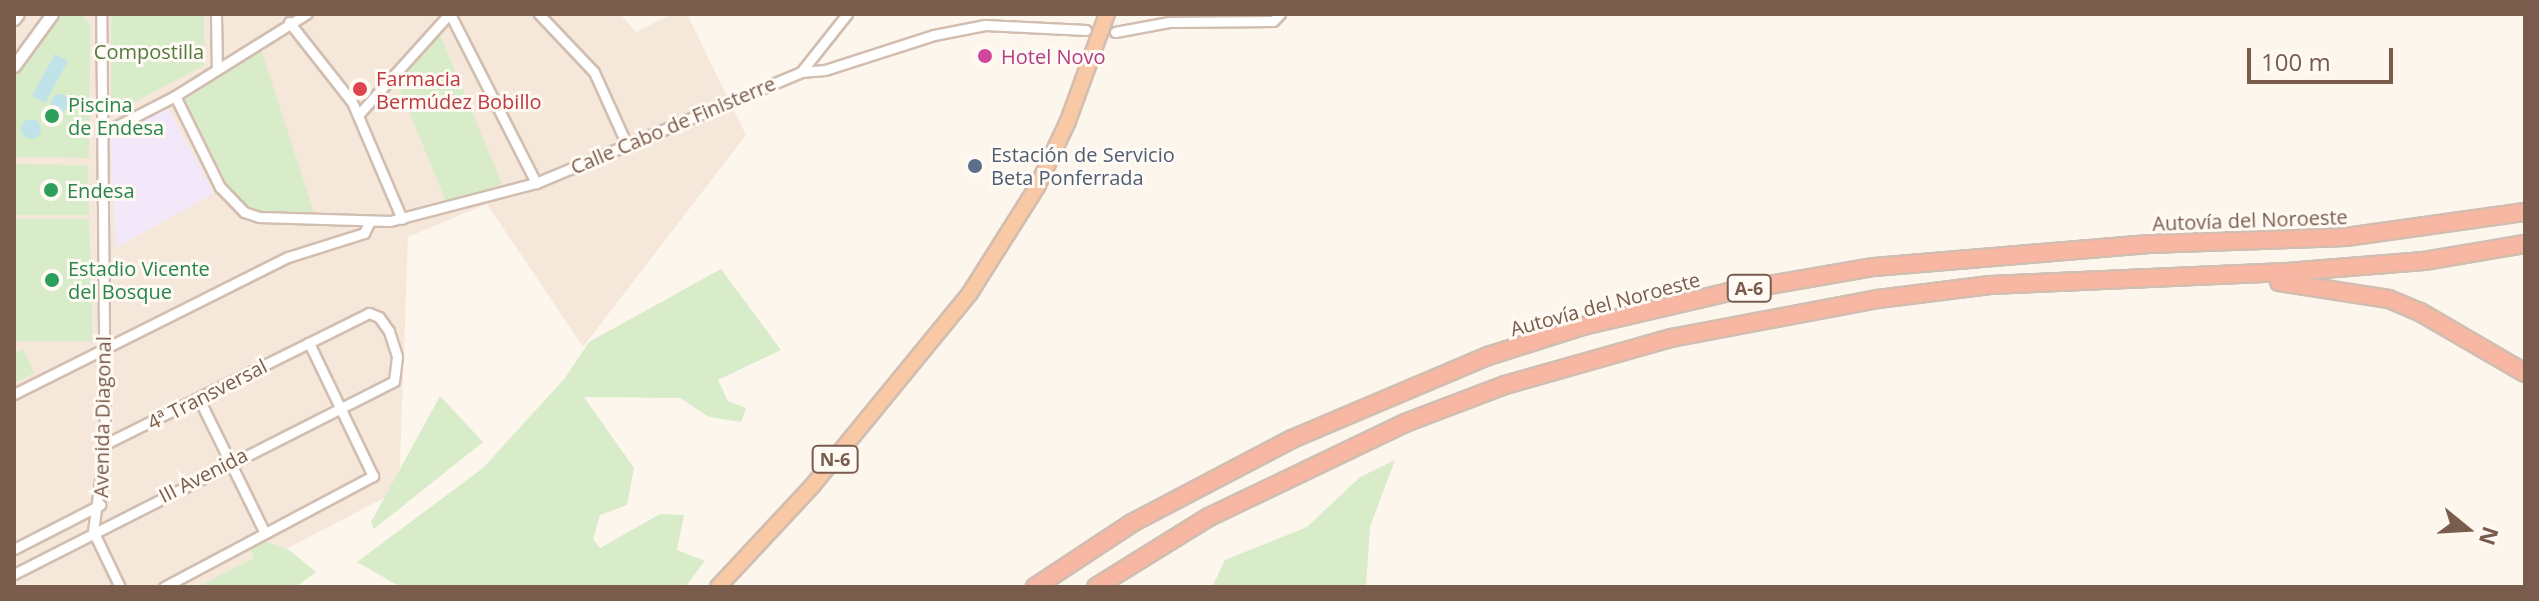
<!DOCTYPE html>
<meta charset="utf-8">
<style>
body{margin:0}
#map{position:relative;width:2539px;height:601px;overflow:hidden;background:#fdf6ec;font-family:"Open Sans",sans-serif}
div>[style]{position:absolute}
.residential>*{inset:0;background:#f5e8da}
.education>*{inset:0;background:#f3e8fa}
.green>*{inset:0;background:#d8ecc9}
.water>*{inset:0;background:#bfe3e8}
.round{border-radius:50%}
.roads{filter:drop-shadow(2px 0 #d1beb0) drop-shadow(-2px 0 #d1beb0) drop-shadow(0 2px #d1beb0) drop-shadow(0 -2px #d1beb0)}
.minor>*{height:9px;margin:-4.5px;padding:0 4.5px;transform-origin:4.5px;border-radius:4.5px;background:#fff}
.tertiary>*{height:11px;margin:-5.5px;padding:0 5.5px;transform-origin:5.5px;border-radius:5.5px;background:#fff}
.trunk>*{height:14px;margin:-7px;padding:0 7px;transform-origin:7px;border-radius:7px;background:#f9c8a4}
.motorway>*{height:16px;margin:-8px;padding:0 8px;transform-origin:8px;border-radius:8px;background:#f7b7a3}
.dots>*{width:22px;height:22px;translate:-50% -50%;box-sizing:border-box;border:4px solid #fffaf3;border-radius:50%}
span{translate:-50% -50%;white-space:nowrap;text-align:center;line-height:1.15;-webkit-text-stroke:6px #fffaf3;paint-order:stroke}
.shield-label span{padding:2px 6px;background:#fffaf3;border:2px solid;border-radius:6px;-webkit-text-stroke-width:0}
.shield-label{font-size:18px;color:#7a5c4d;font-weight:700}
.park-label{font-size:20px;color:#537a41}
.hotel-label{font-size:20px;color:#b23c85}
.left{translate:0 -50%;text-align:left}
.health-label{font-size:20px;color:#be3a42}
.leisure-label{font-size:20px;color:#27864d}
.street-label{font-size:20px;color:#7a5c4d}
.service-label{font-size:20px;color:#4e5e75}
.frame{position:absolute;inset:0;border:16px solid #7a5c4d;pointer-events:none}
.north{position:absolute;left:2427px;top:489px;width:80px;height:80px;-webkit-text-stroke:6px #fffaf3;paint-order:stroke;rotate:108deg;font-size:22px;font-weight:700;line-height:32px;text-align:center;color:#7a5c4d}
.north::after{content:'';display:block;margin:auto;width:28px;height:36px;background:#7a5c4d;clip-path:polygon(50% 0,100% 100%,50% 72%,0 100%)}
.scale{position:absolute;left:2247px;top:48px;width:146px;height:36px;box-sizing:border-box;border:4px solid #7a5c4d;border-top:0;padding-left:10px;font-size:24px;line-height:28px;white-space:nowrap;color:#7a5c4d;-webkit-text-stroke:6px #fffaf3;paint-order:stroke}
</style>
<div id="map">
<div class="residential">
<div style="clip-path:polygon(14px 14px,620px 14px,636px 32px,672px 14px,687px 14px,746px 135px,583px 347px,487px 204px,408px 237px,399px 490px,214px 587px,14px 587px)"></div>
</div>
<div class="education">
<div style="clip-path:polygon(168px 108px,214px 193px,116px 248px,110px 138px)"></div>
</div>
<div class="green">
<div style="clip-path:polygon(60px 14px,80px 14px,90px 24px,89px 158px,14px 157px,14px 75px)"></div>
<div style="clip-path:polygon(111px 14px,204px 14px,204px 65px,111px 115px)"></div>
<div style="clip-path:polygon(439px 32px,502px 184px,447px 204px,398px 85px)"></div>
<div style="clip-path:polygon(261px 49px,315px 216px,259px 212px,234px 198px,185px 100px)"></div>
<div style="clip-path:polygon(14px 164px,88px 165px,89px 215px,14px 215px)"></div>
<div style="clip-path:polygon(14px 219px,89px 219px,93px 341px,14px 341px)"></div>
<div style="clip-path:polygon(721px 269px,781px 350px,718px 380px,728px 401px,746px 408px,741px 422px,709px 417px,680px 398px,584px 397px,634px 468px,627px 505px,600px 515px,593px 539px,600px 548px,660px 514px,684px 515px,677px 550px,705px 561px,685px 587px,401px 587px,357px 562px,483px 468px,565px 378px,589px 342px)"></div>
<div style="clip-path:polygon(23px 349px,34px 373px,14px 383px,14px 353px)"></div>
<div style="clip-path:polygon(440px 396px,483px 442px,374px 529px,371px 522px)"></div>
<div style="clip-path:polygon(1395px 460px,1370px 527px,1366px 587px,1212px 587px,1225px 560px,1307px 527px,1360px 477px)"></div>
<div style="clip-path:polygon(262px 540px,289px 550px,316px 572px,296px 587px,197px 587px,254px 558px,249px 547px)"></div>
</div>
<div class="water">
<div style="clip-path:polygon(55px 54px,68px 61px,45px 103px,32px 96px)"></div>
<div class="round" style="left:51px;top:94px;width:18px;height:18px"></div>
<div class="round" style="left:21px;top:119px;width:20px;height:20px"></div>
</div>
<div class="roads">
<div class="minor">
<div style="left:216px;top:14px;width:55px;rotate:89deg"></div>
<div style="left:450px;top:14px;width:190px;rotate:63deg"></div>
<div style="left:539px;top:14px;width:80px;rotate:46.5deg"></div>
<div style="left:594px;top:72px;width:78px;rotate:65.7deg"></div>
<div style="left:289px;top:22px;width:102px;rotate:51.8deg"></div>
<div style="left:352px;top:102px;width:127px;rotate:66.9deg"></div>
<div style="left:1115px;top:32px;width:55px;rotate:-10.5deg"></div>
<div style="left:1169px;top:22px;width:104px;rotate:-0.6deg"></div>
<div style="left:1273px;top:21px;width:10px;rotate:-45deg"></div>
<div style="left:801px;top:72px;width:74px;rotate:-51.6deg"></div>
<div style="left:175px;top:96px;width:102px;rotate:63.7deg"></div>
<div style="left:220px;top:187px;width:35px;rotate:46deg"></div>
<div style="left:244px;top:212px;width:16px;rotate:18deg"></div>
<div style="left:259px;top:217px;width:131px;rotate:1.7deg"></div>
<div style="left:390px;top:221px;width:151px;rotate:-14.6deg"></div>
<div style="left:536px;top:183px;width:287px;rotate:-22.7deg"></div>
<div style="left:801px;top:72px;width:24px;rotate:-5deg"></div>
<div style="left:825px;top:70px;width:114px;rotate:-17.8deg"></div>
<div style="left:934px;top:35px;width:52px;rotate:-11.1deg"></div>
<div style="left:985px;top:25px;width:101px;rotate:2.8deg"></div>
<div style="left:359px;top:114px;width:135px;rotate:-48deg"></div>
<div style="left:103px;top:133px;width:81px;rotate:-27.2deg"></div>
<div style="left:175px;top:96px;width:155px;rotate:-32deg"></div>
<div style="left:14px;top:394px;width:306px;rotate:-26.6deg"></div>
<div style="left:288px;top:257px;width:80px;rotate:-17.5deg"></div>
<div style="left:364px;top:233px;width:13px;rotate:-63deg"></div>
<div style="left:199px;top:399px;width:149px;rotate:63.8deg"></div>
<div style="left:93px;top:531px;width:88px;rotate:-82.1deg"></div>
<div style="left:105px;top:444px;width:430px;rotate:-90.5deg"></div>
<div style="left:93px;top:531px;width:62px;rotate:64.3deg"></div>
<div style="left:14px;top:549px;width:97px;rotate:-27.1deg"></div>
<div style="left:14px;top:574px;width:426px;rotate:-26.9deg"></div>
<div style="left:394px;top:381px;width:25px;rotate:-83deg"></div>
<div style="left:397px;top:356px;width:26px;rotate:-108deg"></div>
<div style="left:389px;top:331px;width:17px;rotate:-126deg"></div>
<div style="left:379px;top:317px;width:11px;rotate:-158deg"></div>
<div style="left:369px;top:313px;width:295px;rotate:153.6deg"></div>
<div style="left:164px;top:587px;width:237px;rotate:-28deg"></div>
<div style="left:373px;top:476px;width:148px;rotate:-115.7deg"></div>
</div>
<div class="tertiary">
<div style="left:14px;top:19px;width:6px;rotate:-51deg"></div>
<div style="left:14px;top:66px;width:64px;rotate:-53.8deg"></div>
</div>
<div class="trunk">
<div style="left:718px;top:587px;width:139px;rotate:-47deg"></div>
<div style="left:813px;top:485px;width:248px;rotate:-50.7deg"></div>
<div style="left:970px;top:293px;width:125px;rotate:-57.7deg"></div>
<div style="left:1037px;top:187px;width:73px;rotate:-64.8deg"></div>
<div style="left:1068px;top:121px;width:114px;rotate:-70deg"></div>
</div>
<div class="motorway">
<div style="left:2279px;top:282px;width:111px;rotate:8.8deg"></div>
<div style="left:2389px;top:299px;width:34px;rotate:23deg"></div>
<div style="left:2420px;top:312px;width:121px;rotate:30.2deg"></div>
<div style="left:1035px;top:587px;width:116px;rotate:-33.4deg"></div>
<div style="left:1132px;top:523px;width:181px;rotate:-27.7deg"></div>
<div style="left:1292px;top:439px;width:213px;rotate:-23deg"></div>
<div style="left:1488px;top:356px;width:100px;rotate:-17.5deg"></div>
<div style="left:1583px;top:326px;width:150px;rotate:-13.1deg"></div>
<div style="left:1729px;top:292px;width:147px;rotate:-9.8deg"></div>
<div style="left:1874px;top:267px;width:276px;rotate:-4.8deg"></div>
<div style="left:2149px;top:244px;width:197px;rotate:-2deg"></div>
<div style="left:2346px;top:237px;width:181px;rotate:-8deg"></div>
<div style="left:1096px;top:587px;width:133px;rotate:-31.8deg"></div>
<div style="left:1209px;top:517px;width:217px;rotate:-25.6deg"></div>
<div style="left:1405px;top:423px;width:107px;rotate:-20.8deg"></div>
<div style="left:1505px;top:385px;width:173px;rotate:-15.8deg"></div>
<div style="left:1671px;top:338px;width:211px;rotate:-10.7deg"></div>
<div style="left:1878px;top:299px;width:113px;rotate:-7.1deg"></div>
<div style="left:1990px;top:285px;width:297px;rotate:-2.5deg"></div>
<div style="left:2287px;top:272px;width:137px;rotate:-4.6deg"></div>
<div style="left:2424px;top:261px;width:102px;rotate:-9.6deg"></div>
</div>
</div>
<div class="dots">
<div style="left:985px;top:56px;background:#d1479c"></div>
<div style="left:360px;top:89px;background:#e0444e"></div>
<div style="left:52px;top:116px;background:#2e9e5b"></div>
<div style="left:975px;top:166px;background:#5c6f8a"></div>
<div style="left:51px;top:190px;background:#2e9e5b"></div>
<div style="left:52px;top:280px;background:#2e9e5b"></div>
</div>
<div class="shield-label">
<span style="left:1749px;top:288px">A-6</span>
<span style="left:835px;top:459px">N-6</span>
</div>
<div class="park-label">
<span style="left:149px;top:51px">Compostilla</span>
</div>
<div class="hotel-label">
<span class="left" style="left:1001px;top:56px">Hotel Novo</span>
</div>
<div class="health-label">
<span class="left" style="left:376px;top:90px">Farmacia<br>Bermúdez Bobillo</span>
</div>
<div class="leisure-label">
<span class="left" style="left:68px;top:116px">Piscina<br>de Endesa</span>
<span class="left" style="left:67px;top:190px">Endesa</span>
<span class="left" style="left:68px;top:280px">Estadio Vicente<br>del Bosque</span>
</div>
<div class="street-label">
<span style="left:673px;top:125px;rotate:-23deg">Calle Cabo de Finisterre</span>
<span style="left:2250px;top:220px;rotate:-2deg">Autovía del Noroeste</span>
<span style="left:1605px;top:304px;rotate:-15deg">Autovía del Noroeste</span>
<span style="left:207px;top:394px;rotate:-27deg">4ª Transversal</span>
<span style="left:102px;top:417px;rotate:-89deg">Avenida Diagonal</span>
<span style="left:203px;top:475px;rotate:-27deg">III Avenida</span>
</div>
<div class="service-label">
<span class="left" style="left:991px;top:166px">Estación de Servicio<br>Beta Ponferrada</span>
</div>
<div class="frame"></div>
<div class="north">N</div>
<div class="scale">100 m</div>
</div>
